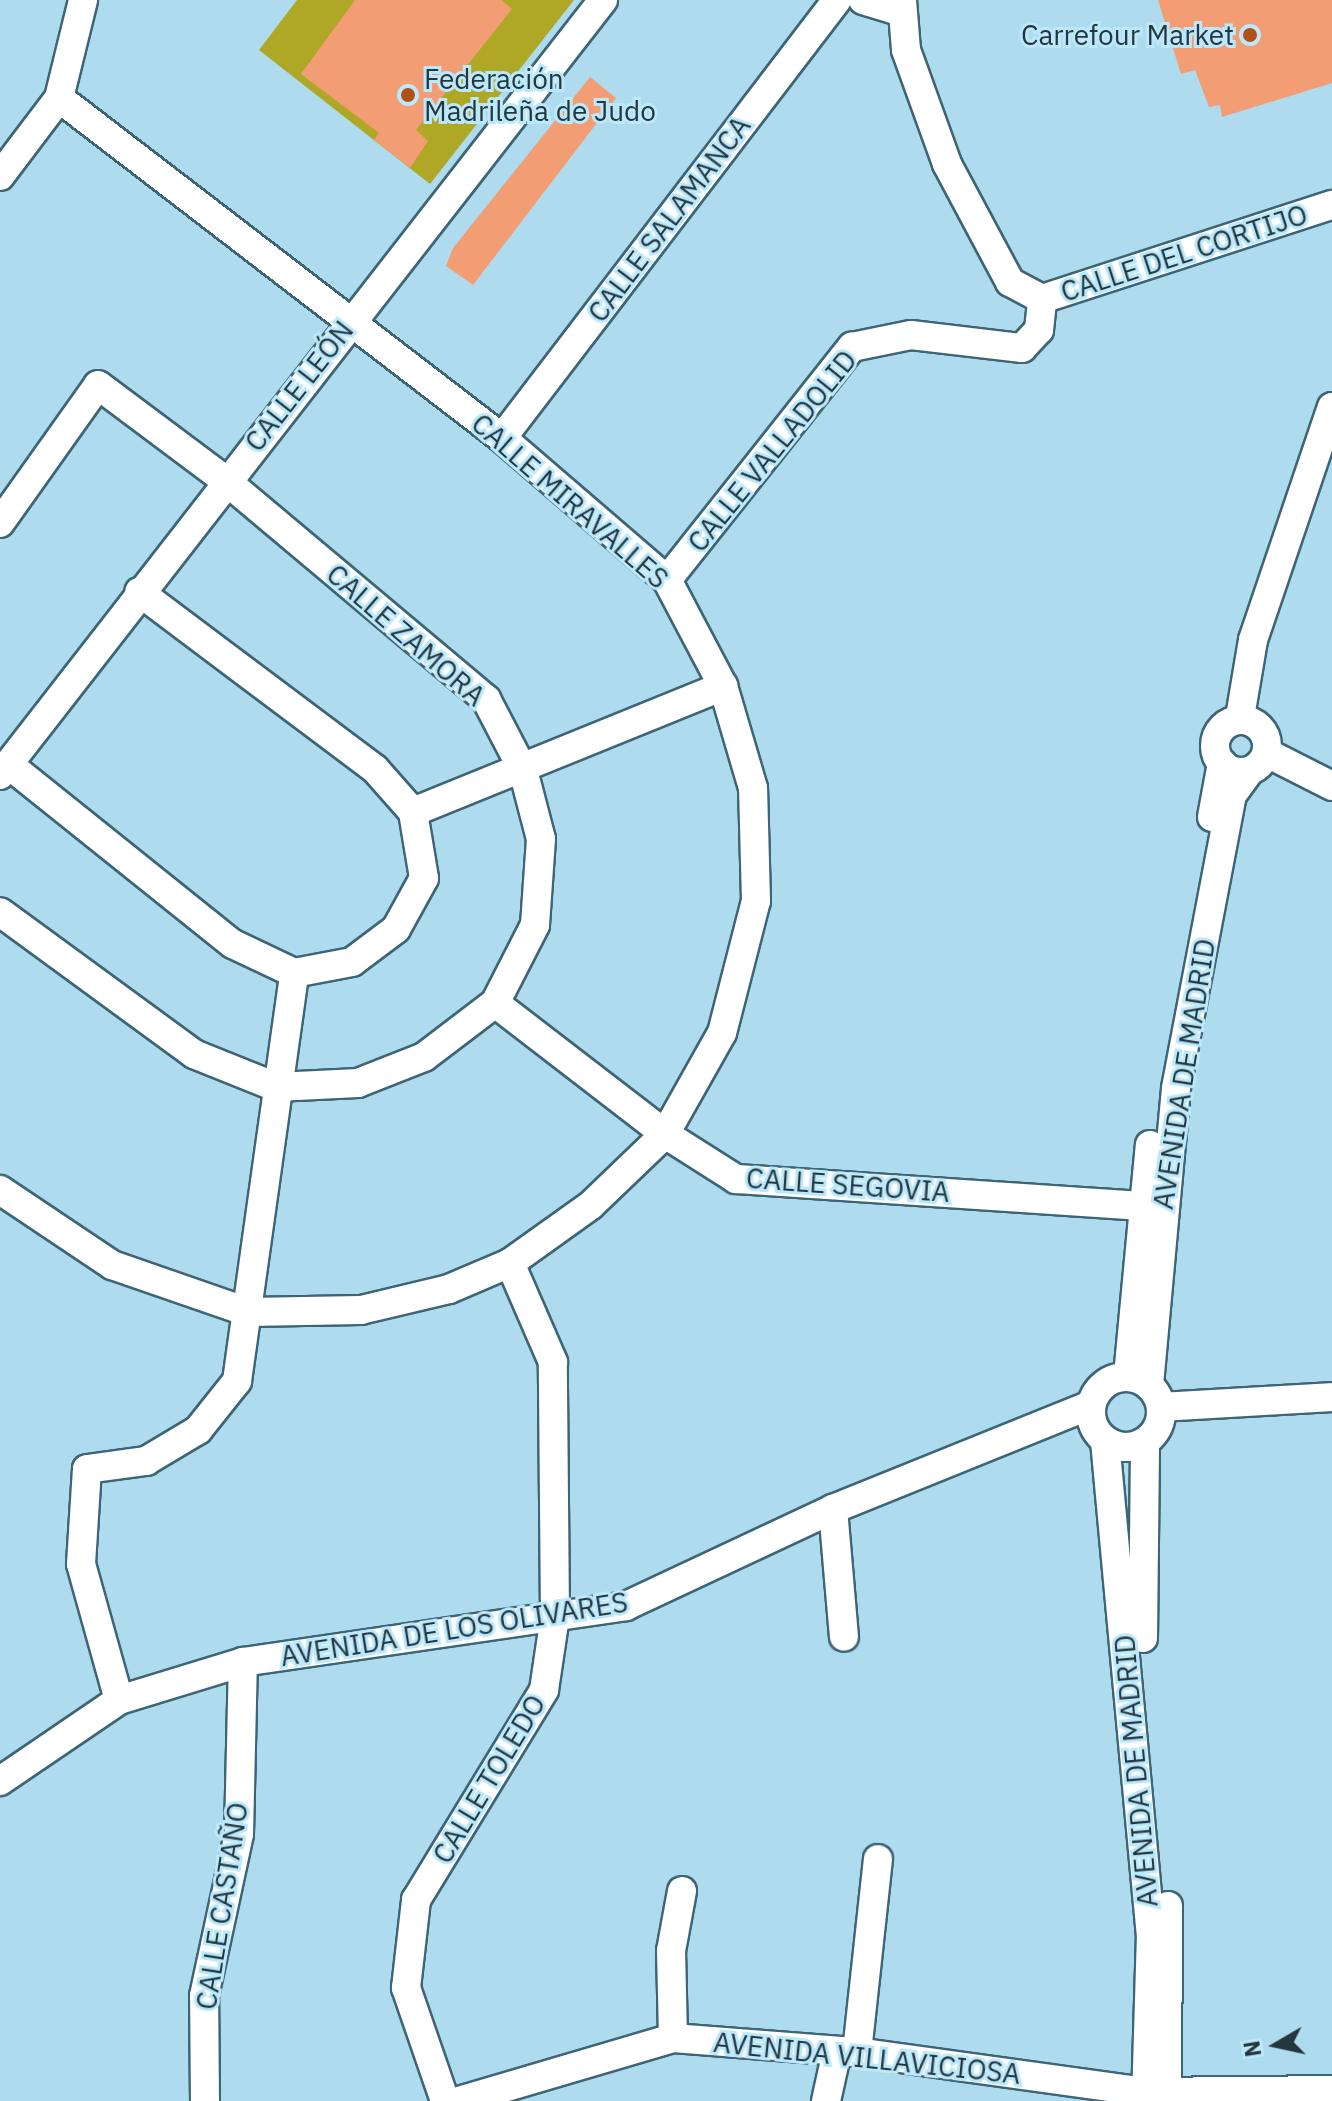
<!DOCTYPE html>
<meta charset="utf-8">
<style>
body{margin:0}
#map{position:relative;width:1332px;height:2101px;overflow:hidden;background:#afdbee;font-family:"IBM Plex Sans",sans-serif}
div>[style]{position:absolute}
.green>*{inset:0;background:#afa726}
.building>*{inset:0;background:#f39d75}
.roads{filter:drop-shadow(2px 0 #3d6576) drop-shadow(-2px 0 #3d6576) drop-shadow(0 2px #3d6576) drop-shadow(0 -2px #3d6576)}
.minor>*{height:28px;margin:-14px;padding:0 14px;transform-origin:14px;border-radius:14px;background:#fff}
.minor>.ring{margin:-14px;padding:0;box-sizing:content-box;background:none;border:28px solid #fff;border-radius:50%}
.dots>*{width:22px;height:22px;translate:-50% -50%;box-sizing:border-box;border:4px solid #bce8fb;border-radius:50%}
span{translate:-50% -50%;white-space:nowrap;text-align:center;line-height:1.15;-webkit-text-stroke:6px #bce8fb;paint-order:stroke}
.poi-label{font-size:28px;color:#25373e}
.right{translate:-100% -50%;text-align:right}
.left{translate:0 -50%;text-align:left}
.street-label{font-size:28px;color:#25373e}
.north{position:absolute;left:1236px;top:2005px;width:80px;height:80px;-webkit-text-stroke:6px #bce8fb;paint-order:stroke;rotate:261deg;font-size:22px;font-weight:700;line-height:32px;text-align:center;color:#25373e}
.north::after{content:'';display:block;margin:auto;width:28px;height:36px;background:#25373e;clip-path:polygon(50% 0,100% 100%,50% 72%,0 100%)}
</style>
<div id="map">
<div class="green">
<div style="clip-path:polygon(297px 0,574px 0,430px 184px,259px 50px)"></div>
</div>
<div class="building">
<div style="clip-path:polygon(355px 0,501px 0,512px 9px,416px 130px,428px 141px,410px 168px,374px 140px,379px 133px,301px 74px)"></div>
<div style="clip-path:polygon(1158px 0,1332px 0,1332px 83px,1222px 117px,1220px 105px,1209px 107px,1195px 70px,1181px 74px)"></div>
<div style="clip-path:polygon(590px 77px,616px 98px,473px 285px,446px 266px,453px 248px)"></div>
</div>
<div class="roads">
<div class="minor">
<div style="left:863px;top:0;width:38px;rotate:17deg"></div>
<div style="left:902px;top:0;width:50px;rotate:85.4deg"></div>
<div style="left:906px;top:50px;width:121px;rotate:70.2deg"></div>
<div style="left:947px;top:164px;width:134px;rotate:61.9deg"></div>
<div style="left:1010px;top:282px;width:36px;rotate:28deg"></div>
<div style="left:1042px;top:299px;width:305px;rotate:-18deg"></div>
<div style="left:0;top:176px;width:98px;rotate:-52.9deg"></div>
<div style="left:59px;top:98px;width:101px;rotate:-76.2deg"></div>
<div style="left:502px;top:438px;width:551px;rotate:-52.59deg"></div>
<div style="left:0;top:523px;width:169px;rotate:-54.6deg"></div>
<div style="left:98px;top:385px;width:159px;rotate:36.8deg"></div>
<div style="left:225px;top:480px;width:341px;rotate:40deg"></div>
<div style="left:486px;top:699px;width:80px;rotate:62.5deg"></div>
<div style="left:523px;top:770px;width:71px;rotate:75.4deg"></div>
<div style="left:541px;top:839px;width:86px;rotate:94deg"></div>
<div style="left:535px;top:925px;width:88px;rotate:117.1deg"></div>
<div style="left:495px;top:1003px;width:89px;rotate:142.7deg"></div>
<div style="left:424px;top:1057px;width:71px;rotate:158.5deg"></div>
<div style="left:358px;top:1083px;width:82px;rotate:177.2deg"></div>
<div style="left:276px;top:1087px;width:88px;rotate:-158.1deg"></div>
<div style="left:194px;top:1054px;width:240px;rotate:-143.8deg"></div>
<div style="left:667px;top:580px;width:298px;rotate:-51.6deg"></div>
<div style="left:852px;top:347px;width:60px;rotate:-11.5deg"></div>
<div style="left:911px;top:335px;width:112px;rotate:6.7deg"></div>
<div style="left:1022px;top:348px;width:25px;rotate:-47deg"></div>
<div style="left:1039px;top:330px;width:31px;rotate:-84deg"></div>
<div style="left:1240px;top:717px;width:78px;rotate:-80.4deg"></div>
<div style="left:1253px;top:640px;width:246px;rotate:-71.3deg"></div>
<div class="ring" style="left:1215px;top:720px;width:24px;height:24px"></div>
<div style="left:1267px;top:753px;width:73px;rotate:26.9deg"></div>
<div style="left:8px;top:764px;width:288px;rotate:38.7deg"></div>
<div style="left:233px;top:944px;width:68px;rotate:25.4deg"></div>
<div style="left:294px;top:973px;width:59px;rotate:-10.7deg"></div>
<div style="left:352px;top:962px;width:55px;rotate:-36.9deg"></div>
<div style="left:396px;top:929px;width:58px;rotate:-61.2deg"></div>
<div style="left:424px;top:878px;width:67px;rotate:-99.5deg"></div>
<div style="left:413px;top:812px;width:57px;rotate:-131.5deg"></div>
<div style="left:375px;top:769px;width:295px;rotate:-143.1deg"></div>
<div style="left:0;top:775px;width:982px;rotate:-52.11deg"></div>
<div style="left:413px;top:812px;width:335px;rotate:-22.1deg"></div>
<div style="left:1212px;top:817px;width:55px;rotate:-79.5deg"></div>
<div style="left:495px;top:1003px;width:215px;rotate:37.6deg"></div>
<div style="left:665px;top:1134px;width:84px;rotate:32.4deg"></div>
<div style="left:736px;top:1179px;width:427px;rotate:3.8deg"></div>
<div style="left:0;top:1190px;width:135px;rotate:33.8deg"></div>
<div style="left:112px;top:1265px;width:144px;rotate:19.1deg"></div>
<div style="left:248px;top:1312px;width:113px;rotate:-1deg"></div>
<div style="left:361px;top:1310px;width:90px;rotate:-13.4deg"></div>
<div style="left:449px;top:1289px;width:66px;rotate:-23.1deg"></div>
<div style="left:510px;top:1263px;width:100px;rotate:-35.6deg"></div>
<div style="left:591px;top:1205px;width:103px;rotate:-43.8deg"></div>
<div style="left:665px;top:1134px;width:116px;rotate:-60.6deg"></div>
<div style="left:722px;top:1033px;width:136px;rotate:-75.6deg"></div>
<div style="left:756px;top:901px;width:113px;rotate:-91.5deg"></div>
<div style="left:753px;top:788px;width:106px;rotate:-106.4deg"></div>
<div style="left:723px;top:686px;width:120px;rotate:-117.8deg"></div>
<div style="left:667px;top:580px;width:218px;rotate:-139.3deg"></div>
<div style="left:502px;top:438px;width:558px;rotate:-142.49deg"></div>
<div style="left:1128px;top:1376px;width:232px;rotate:-84.6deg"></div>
<div class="ring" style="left:1091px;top:1377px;width:42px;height:42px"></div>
<div style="left:1149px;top:1385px;width:298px;rotate:-84.8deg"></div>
<div style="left:1176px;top:1088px;width:298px;rotate:-79.2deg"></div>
<div style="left:1232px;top:795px;width:29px;rotate:-54deg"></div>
<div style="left:1161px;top:1407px;width:171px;rotate:-3.3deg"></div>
<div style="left:1105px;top:1441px;width:494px;rotate:84.7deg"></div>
<div style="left:1151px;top:1933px;width:168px;rotate:91.7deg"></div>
<div style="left:833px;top:1509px;width:128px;rotate:85.1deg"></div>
<div style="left:1143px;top:1638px;width:195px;rotate:-89.4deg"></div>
<div style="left:119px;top:1700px;width:141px;rotate:-105.6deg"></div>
<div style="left:81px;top:1564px;width:95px;rotate:-86.4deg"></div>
<div style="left:87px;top:1469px;width:60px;rotate:-7.7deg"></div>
<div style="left:146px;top:1461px;width:61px;rotate:-30.8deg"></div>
<div style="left:198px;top:1430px;width:63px;rotate:-51.5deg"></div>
<div style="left:237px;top:1381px;width:412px;rotate:-82deg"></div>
<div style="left:0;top:1781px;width:144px;rotate:-34.2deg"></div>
<div style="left:119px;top:1700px;width:130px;rotate:-17deg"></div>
<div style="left:243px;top:1662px;width:387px;rotate:-8.3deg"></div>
<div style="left:626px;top:1606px;width:229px;rotate:-25.1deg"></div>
<div style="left:833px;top:1509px;width:278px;rotate:-22deg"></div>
<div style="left:673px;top:2038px;width:87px;rotate:-91.3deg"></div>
<div style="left:671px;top:1951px;width:61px;rotate:-79.6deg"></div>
<div style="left:857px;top:2052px;width:194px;rotate:-83.8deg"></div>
<div style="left:205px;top:2101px;width:105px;rotate:-90.5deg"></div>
<div style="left:204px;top:1996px;width:166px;rotate:-77.8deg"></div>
<div style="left:239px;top:1834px;width:172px;rotate:-88.7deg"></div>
<div style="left:445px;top:2101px;width:120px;rotate:-109deg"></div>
<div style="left:406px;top:1988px;width:89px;rotate:-83.5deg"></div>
<div style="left:416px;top:1900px;width:246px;rotate:-58.6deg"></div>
<div style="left:544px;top:1690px;width:75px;rotate:-81.5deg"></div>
<div style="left:555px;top:1616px;width:254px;rotate:-90.5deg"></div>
<div style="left:553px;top:1362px;width:108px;rotate:-113.5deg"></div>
<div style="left:459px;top:2101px;width:223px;rotate:-16.4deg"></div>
<div style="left:673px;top:2038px;width:185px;rotate:4.4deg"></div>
<div style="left:857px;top:2052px;width:292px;rotate:7.9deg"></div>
<div style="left:1146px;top:2092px;width:186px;rotate:-0.6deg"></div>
<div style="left:826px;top:2101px;width:51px;rotate:-77.6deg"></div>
<div style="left:1167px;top:2101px;width:195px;rotate:-89.7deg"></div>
</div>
</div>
<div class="dots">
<div style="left:1250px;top:35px;background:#b24f16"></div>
<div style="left:408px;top:95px;background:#b24f16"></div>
</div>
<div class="poi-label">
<span class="right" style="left:1234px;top:35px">Carrefour Market</span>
<span class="left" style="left:424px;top:95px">Federación<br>Madrileña de Judo</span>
</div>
<div class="street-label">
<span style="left:669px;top:219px;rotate:-53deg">CALLE SALAMANCA</span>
<span style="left:1184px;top:253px;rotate:-18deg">CALLE DEL CORTIJO</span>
<span style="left:299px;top:386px;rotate:-52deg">CALLE LEÓN</span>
<span style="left:772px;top:451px;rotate:-51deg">CALLE VALLADOLID</span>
<span style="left:570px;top:501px;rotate:41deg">CALLE MIRAVALLES</span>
<span style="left:406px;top:635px;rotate:41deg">CALLE ZAMORA</span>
<span style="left:1184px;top:1074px;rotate:-81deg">AVENIDA DE MADRID</span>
<span style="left:848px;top:1185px;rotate:4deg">CALLE SEGOVIA</span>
<span style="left:454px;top:1629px;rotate:-9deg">AVENIDA DE LOS OLIVARES</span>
<span style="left:1136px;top:1771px;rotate:-95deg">AVENIDA DE MADRID</span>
<span style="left:489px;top:1779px;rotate:-59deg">CALLE TOLEDO</span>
<span style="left:222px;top:1906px;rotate:-81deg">CALLE CASTAÑO</span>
<span style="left:867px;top:2058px;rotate:6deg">AVENIDA VILLAVICIOSA</span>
</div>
<div class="north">N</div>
</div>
